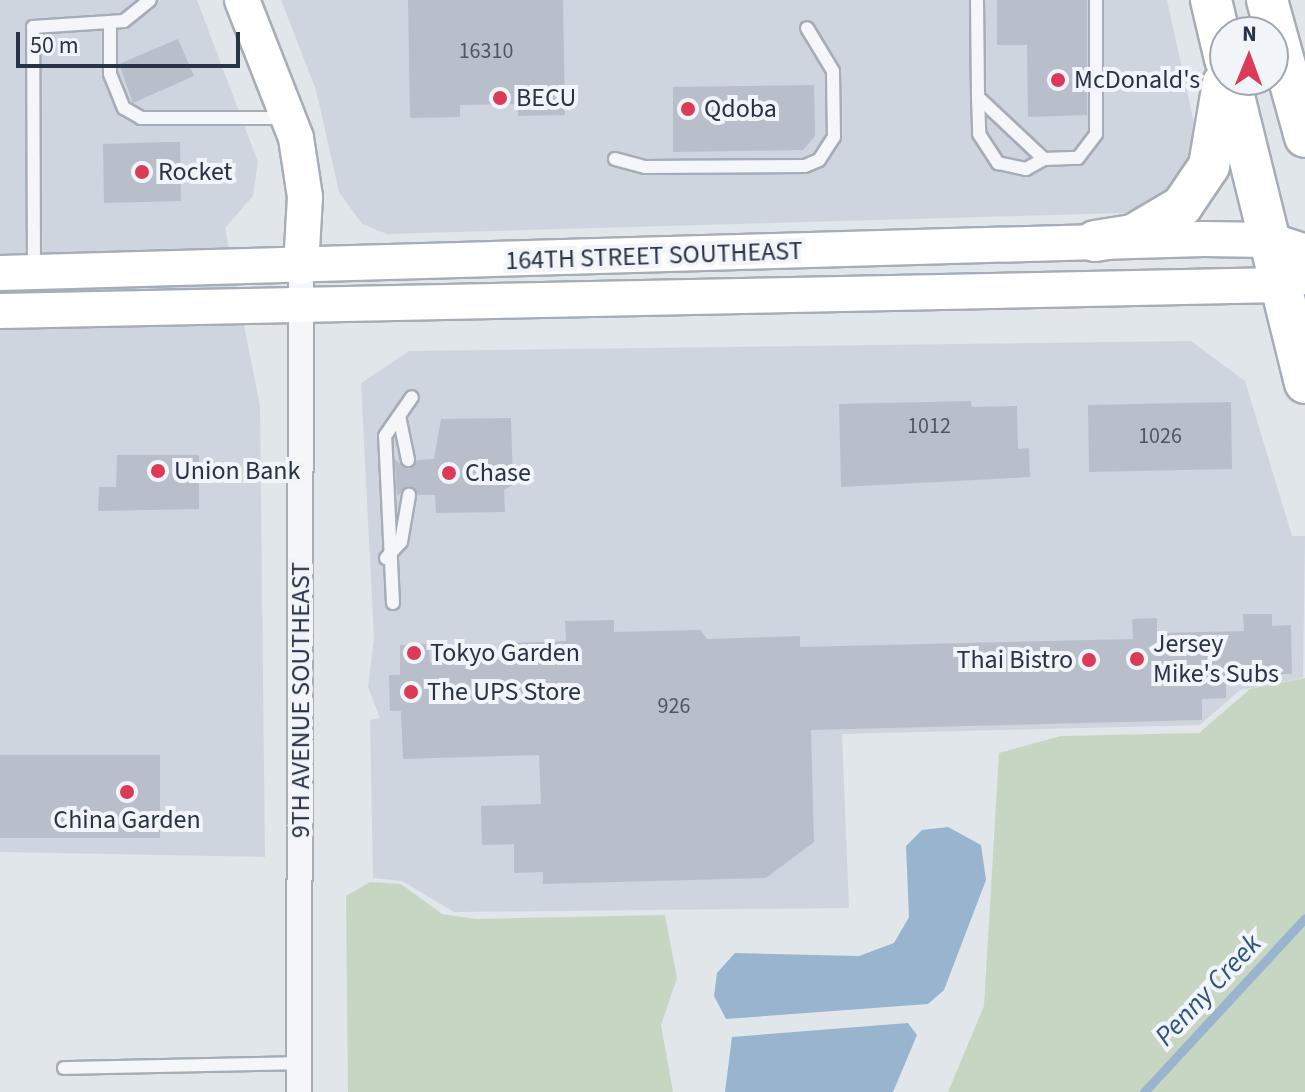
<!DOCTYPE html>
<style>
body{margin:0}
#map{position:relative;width:1305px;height:1092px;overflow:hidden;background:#e1e6eb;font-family:"Source Sans 3",sans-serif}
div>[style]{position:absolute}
.built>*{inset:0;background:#cfd5de}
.green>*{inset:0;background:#c7d6c2}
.water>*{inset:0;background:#99b4cf}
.stream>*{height:9px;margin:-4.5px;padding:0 4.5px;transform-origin:4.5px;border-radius:4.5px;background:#99b4cf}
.building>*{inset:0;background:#b8bfca}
.roads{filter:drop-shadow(2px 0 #a6adb6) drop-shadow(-2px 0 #a6adb6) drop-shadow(0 2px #a6adb6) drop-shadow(0 -2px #a6adb6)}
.lane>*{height:12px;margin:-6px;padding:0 6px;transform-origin:6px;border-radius:6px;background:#f5f6f9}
.street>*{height:24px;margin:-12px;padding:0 12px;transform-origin:12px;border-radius:12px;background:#f5f6f9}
.secondary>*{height:34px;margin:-17px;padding:0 17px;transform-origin:17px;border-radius:17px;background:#fff}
.primary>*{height:40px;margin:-20px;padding:0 20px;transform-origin:20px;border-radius:20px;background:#fff}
.dots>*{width:22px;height:22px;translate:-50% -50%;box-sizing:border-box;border:4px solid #f1f4f8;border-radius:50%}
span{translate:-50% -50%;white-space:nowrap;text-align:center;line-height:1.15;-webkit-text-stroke:8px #f1f4f8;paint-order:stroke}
.number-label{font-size:22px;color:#4c5666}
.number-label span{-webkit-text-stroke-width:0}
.poi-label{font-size:26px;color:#283345}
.left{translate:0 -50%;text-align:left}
.right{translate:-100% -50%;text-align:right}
.street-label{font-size:26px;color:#283345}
.water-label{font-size:28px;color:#2d537e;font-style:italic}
.north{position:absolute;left:1209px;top:16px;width:80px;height:80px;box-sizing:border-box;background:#f1f4f8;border:2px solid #a1a7b0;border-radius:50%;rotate:1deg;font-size:22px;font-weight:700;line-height:32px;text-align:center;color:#283345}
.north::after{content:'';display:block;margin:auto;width:28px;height:36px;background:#dc3b57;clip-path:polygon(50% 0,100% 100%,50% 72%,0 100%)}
.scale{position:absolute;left:16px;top:32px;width:224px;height:36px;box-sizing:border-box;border:4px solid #283345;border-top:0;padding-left:10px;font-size:24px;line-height:28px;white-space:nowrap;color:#283345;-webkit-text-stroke:6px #f1f4f8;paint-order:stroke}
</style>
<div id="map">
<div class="built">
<div style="clip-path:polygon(0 0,197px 0,258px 162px,253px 196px,225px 228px,260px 406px,265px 857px,0 852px)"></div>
<div style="clip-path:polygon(281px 0,1167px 0,1194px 123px,1192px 153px,1164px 197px,1124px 213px,387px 234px,362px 224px,339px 192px,316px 90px)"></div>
<div style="clip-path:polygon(1191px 341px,1245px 381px,1292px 536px,1305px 536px,1303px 678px,1240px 690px,1200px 725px,842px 734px,849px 908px,454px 912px,402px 881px,373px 878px,370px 720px,380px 718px,368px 687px,374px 638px,361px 383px,409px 351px)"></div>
</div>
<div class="green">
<div style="clip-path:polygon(1305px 678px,1305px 1092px,948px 1092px,984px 1006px,999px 753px,1061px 736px,1199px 733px,1250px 689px)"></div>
<div style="clip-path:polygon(370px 882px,401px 884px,442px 914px,476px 919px,665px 915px,677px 978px,661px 1025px,673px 1092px,348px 1092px,346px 896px)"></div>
</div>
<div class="water">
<div style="clip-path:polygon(948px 827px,981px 845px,986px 880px,944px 990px,928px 1004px,726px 1019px,714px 996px,717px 973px,735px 953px,859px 956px,894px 943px,909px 917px,906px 846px,922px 830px)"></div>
<div style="clip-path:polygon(908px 1023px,917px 1035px,893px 1092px,725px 1092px,732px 1037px)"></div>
</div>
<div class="stream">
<div style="left:1144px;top:1092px;width:237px;rotate:-47.2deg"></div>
</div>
<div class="building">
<div style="clip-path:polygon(408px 0,563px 0,565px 115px,518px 116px,518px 104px,460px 105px,460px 117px,410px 118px)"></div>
<div style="clip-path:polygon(997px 0,1087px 0,1087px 115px,1028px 117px,1027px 45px,997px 45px)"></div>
<div style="clip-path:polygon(178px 39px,194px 76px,133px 103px,119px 64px)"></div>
<div style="clip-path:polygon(814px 85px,815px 136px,803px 150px,673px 152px,673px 87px)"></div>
<div style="clip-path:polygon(167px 142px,180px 142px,181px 201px,104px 203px,103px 144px)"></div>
<div style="clip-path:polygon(971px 401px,972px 407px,1017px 406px,1018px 449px,1029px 448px,1030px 477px,841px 487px,839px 404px)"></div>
<div style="clip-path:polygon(1231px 402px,1232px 469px,1089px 472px,1088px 405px)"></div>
<div style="clip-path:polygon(511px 418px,513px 485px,504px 490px,505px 512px,436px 513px,435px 495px,418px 495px,410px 486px,397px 496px,395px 460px,409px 469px,417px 460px,434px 459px,441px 419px)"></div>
<div style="clip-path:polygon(117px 455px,199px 455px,199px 509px,98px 511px,99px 487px,116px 487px)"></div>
<div style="clip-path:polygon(1243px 614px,1272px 614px,1272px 626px,1291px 625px,1292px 674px,1226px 675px,1226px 698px,1202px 699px,1202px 720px,811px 730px,814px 842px,766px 878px,543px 884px,543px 872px,514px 873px,514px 844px,482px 845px,481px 806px,541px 804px,539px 755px,403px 759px,401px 711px,390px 711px,389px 675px,400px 675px,400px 645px,429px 644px,430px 662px,511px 659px,510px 643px,566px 641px,565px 621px,614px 620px,614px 632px,700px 630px,707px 639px,800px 636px,800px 647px,1133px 639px,1132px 619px,1157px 618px,1157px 633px,1244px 631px)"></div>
<div style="clip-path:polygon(0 755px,160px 755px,160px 838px,0 838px)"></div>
</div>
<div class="roads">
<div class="lane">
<div style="left:977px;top:0;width:97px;rotate:89.4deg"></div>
<div style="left:978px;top:97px;width:91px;rotate:43.2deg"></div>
<div style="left:1044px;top:159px;width:34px;rotate:-2deg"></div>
<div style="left:1078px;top:158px;width:30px;rotate:-53deg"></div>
<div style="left:1096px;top:134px;width:134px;rotate:-90deg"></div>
<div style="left:110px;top:22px;width:52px;rotate:90deg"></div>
<div style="left:110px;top:74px;width:37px;rotate:68deg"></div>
<div style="left:124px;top:108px;width:20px;rotate:30deg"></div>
<div style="left:141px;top:118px;width:145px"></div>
<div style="left:978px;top:97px;width:37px;rotate:88deg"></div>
<div style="left:979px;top:134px;width:35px;rotate:57deg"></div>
<div style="left:998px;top:163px;width:29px;rotate:12deg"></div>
<div style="left:1026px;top:169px;width:21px;rotate:-29deg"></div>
<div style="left:615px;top:159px;width:31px;rotate:15deg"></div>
<div style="left:645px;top:167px;width:160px;rotate:-0.4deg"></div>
<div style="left:805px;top:166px;width:15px;rotate:-23deg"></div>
<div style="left:819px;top:160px;width:27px;rotate:-57deg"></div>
<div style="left:834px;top:137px;width:66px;rotate:-90.9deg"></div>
<div style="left:833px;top:71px;width:50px;rotate:-121.2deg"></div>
<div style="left:34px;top:269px;width:242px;rotate:-90.2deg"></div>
<div style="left:33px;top:27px;width:91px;rotate:-3.8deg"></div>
<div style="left:124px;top:21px;width:33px;rotate:-39deg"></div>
<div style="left:399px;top:416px;width:45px;rotate:78.4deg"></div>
<div style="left:386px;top:558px;width:22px;rotate:-47deg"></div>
<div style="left:401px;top:542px;width:48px;rotate:-80.3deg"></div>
<div style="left:393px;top:603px;width:167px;rotate:-92.7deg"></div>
<div style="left:385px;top:436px;width:47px;rotate:-55.3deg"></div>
<div style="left:64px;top:1068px;width:235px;rotate:-1.2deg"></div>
</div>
<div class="street">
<div style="left:299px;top:1092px;width:825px;rotate:-89.86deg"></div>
</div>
<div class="secondary">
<div style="left:242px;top:0;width:148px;rotate:68.6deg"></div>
<div style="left:296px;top:138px;width:60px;rotate:81.3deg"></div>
<div style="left:305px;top:197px;width:70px;rotate:93.3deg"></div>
<div style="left:0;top:273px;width:1204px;rotate:-1.62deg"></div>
<div style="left:1204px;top:239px;width:65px;rotate:0.9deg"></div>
<div style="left:1269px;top:240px;width:38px;rotate:18deg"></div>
<div style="left:0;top:311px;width:1281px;rotate:-1.16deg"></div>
<div style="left:1281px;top:285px;width:26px;rotate:-21deg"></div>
</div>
<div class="primary">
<div style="left:1211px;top:0;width:61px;rotate:76.7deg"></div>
<div style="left:1267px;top:0;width:142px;rotate:74.5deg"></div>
<div style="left:1230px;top:80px;width:312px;rotate:76.1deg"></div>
<div style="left:1095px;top:241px;width:38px;rotate:-9deg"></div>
<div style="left:1133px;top:235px;width:57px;rotate:-30.6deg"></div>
<div style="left:1182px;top:206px;width:48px;rotate:-56deg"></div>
<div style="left:1209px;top:166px;width:84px;rotate:-80.4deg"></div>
</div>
</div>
<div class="dots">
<div style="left:1058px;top:80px;background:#dc3b57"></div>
<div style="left:500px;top:98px;background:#dc3b57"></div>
<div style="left:688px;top:109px;background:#dc3b57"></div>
<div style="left:142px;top:172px;background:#dc3b57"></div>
<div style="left:158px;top:471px;background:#dc3b57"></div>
<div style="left:449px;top:473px;background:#dc3b57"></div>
<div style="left:414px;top:653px;background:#dc3b57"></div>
<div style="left:1137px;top:659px;background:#dc3b57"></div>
<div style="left:1089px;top:660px;background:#dc3b57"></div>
<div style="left:411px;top:692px;background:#dc3b57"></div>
<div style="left:127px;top:792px;background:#dc3b57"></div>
</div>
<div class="number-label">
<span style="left:486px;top:52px">16310</span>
<span style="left:929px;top:427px">1012</span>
<span style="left:1160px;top:437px">1026</span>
<span style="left:674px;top:707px">926</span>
</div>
<div class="poi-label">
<span class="left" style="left:1074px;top:80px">McDonald's</span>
<span class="left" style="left:516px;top:98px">BECU</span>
<span class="left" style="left:704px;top:109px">Qdoba</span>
<span class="left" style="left:158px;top:172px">Rocket</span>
<span class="left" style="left:174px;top:471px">Union Bank</span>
<span class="left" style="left:465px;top:473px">Chase</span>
<span class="left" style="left:1153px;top:659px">Jersey<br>Mike's Subs</span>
<span class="left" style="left:430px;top:653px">Tokyo Garden</span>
<span class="right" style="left:1073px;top:660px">Thai Bistro</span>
<span class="left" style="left:427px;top:692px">The UPS Store</span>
<span style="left:127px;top:820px">China Garden</span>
</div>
<div class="street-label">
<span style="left:654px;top:256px;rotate:-2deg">164TH STREET SOUTHEAST</span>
<span style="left:301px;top:700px;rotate:-90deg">9TH AVENUE SOUTHEAST</span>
</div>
<div class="water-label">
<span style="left:1208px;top:990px;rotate:-47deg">Penny Creek</span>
</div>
<div class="north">N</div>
<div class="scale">50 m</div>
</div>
